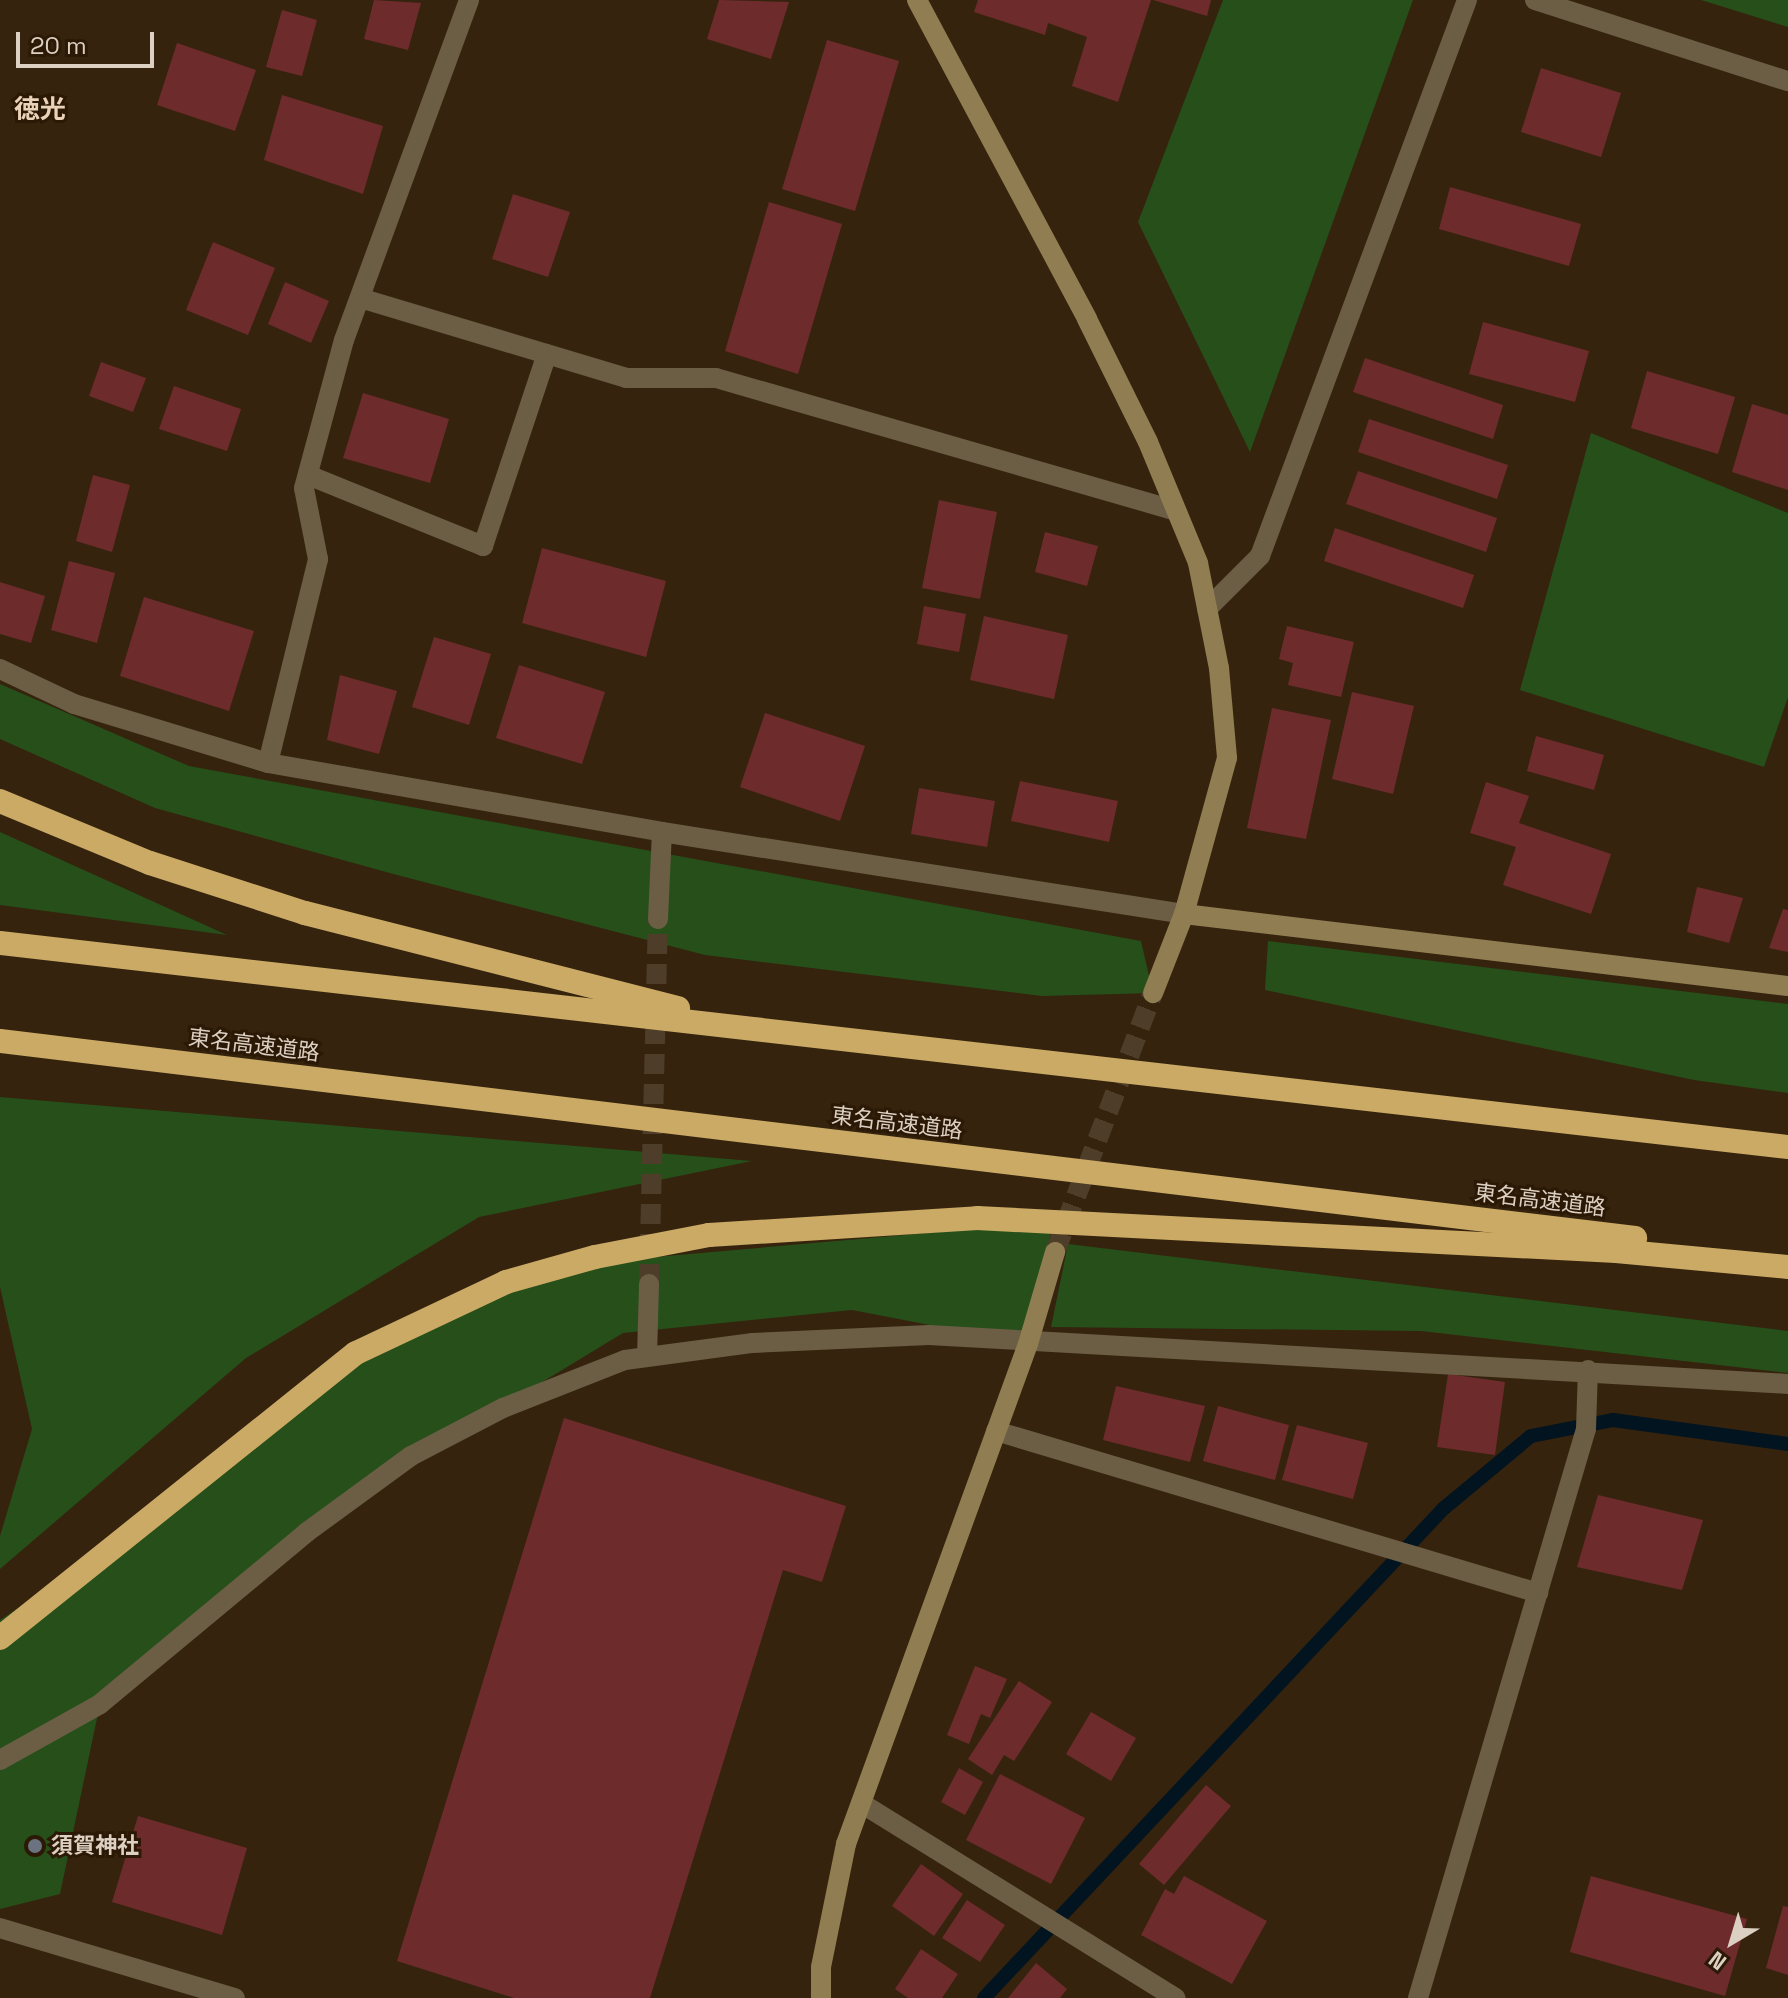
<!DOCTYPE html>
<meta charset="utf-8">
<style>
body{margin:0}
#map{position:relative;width:1788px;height:1998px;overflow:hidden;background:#35230e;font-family:"Space Grotesk","Noto Sans JP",sans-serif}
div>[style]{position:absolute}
.green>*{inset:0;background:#264f1a}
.stream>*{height:14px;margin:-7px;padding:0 7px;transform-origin:7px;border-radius:7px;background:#011420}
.building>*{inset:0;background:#6e2b2c}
.street-tunnel>*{height:20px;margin-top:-10px;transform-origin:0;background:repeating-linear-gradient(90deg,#4e3d29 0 20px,transparent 0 30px)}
.secondary-tunnel>*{height:20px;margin-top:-10px;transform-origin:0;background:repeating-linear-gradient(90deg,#4e3d29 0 20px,transparent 0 30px)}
.street>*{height:20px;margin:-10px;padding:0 10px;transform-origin:10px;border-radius:10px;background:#6b5e44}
.secondary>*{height:20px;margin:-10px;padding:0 10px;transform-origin:10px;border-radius:10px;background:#917d52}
.highway>*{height:24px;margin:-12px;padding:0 12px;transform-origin:12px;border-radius:12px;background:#caaa65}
.dots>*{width:22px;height:22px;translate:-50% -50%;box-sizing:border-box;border:4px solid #2b1905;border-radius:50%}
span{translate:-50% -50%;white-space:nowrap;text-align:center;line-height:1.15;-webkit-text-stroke:6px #2b1905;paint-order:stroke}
.street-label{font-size:22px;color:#dcd0c3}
.poi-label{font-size:22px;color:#dcd0c3;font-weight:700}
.left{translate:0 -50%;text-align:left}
.quarter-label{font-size:26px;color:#ead2b9;font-weight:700}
.north{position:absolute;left:1692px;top:1902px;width:80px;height:80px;-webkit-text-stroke:6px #2b1905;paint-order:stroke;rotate:218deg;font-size:22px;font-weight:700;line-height:32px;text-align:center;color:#dcd0c3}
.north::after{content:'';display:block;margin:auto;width:28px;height:36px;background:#dcd0c3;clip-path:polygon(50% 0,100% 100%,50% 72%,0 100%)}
.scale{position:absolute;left:16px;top:32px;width:138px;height:36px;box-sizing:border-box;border:4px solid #dcd0c3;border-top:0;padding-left:10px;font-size:24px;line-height:28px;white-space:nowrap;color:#dcd0c3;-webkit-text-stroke:6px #2b1905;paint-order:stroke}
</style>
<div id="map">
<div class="green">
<div style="clip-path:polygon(1223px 0,1413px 0,1250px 452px,1138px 222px)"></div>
<div style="clip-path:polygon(1701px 0,1788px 0,1788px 27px)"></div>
<div style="clip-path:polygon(1591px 433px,1788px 513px,1788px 697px,1764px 767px,1520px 690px)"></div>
<div style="clip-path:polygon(0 684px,189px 766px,1141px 941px,1153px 993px,1042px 996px,705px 955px,397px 875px,155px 808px,0 739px)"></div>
<div style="clip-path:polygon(0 832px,227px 935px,0 905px)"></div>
<div style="clip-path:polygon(1268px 941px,1788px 1004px,1788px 1093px,1694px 1080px,1265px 990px)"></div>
<div style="clip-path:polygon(0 1097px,752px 1161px,479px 1217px,246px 1358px,0 1569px,0 1536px,32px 1429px,0 1287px)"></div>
<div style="clip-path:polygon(1053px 1222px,1028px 1344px,852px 1310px,623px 1333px,372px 1485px,100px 1704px,60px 1894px,0 1909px,0 1620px,128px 1536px,389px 1334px,598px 1262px)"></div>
<div style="clip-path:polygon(1068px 1244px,1788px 1331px,1788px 1373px,1421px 1331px,1051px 1327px)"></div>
</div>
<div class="stream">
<div style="left:984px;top:1998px;width:671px;rotate:-46.81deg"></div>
<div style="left:1443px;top:1509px;width:114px;rotate:-39.7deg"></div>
<div style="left:1531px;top:1436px;width:84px;rotate:-11deg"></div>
<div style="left:1613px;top:1420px;width:177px;rotate:7.8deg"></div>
</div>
<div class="building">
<div style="clip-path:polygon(374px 0,421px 3px,408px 50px,364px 39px)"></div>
<div style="clip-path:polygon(719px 0,789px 2px,771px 59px,707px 39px)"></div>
<div style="clip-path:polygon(978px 0,1151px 0,1118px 102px,1072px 86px,1087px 37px,1048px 23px,1045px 35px,974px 12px)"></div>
<div style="clip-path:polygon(1153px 0,1211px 0,1207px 16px)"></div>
<div style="clip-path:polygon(282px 10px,317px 20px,302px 76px,266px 67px)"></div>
<div style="clip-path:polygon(827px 40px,899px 61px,855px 211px,782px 189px)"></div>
<div style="clip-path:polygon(177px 43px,256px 70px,235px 131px,157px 105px)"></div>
<div style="clip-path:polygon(1541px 68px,1621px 93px,1601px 157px,1521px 132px)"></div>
<div style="clip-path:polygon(282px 95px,383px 126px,363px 194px,264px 160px)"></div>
<div style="clip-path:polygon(1450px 187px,1581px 224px,1569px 266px,1439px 229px)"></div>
<div style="clip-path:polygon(513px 194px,570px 212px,548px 277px,492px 259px)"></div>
<div style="clip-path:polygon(769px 202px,842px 224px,798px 374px,725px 351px)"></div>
<div style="clip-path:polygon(213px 242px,275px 268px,248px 335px,186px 310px)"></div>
<div style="clip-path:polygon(285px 282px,329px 301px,311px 343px,268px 324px)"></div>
<div style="clip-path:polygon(1483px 322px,1589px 351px,1575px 402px,1469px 374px)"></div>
<div style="clip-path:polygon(1365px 358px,1503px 405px,1493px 439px,1353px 392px)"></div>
<div style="clip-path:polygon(101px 362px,146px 378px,133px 412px,89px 396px)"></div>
<div style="clip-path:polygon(1647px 371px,1735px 397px,1718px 454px,1631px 428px)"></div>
<div style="clip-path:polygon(174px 386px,241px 409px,227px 451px,159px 429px)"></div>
<div style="clip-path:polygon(363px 393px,449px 419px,430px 483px,343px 458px)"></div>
<div style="clip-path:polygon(1752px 404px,1788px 415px,1788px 490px,1732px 472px)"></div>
<div style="clip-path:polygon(1369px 419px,1508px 465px,1497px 499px,1358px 452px)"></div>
<div style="clip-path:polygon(1358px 471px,1497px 518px,1486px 552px,1346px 504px)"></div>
<div style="clip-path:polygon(93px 475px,130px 485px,112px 552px,76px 541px)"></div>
<div style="clip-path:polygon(939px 500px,997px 512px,980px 599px,922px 588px)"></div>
<div style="clip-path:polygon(1335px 528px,1474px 575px,1463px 608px,1324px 561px)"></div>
<div style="clip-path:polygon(1045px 532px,1098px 546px,1087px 586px,1035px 572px)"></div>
<div style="clip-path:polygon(542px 548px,666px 581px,646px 657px,522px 623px)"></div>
<div style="clip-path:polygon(69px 561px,115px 573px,97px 643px,51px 630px)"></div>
<div style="clip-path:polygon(0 582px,45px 596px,31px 643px,0 634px)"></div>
<div style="clip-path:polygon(144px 597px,254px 631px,229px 711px,120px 676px)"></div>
<div style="clip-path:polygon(924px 606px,966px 614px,959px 652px,917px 644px)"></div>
<div style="clip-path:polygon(984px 616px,1068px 635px,1054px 699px,970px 680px)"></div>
<div style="clip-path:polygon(1287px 626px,1354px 642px,1341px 697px,1288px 685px,1293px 663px,1279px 659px)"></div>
<div style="clip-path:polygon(434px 637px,491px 654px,469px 725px,412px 707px)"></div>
<div style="clip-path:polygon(519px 665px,605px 692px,582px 764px,496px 738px)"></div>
<div style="clip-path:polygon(340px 675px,397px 691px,379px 754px,327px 740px)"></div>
<div style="clip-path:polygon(1352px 692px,1414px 706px,1393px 794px,1332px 779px)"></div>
<div style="clip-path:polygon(1272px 708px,1331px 720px,1306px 839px,1247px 828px)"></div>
<div style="clip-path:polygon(765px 713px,865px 746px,840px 821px,740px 787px)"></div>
<div style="clip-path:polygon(1536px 736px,1604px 755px,1594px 790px,1527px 771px)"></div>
<div style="clip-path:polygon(1020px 781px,1118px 801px,1109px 842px,1011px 821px)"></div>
<div style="clip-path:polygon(1486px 782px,1529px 796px,1519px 823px,1611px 854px,1591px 914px,1503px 885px,1516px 847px,1470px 833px)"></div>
<div style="clip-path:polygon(919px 788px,995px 801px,987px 847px,911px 834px)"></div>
<div style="clip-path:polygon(1697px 887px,1743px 898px,1729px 943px,1687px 932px)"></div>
<div style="clip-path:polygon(1783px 909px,1788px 910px,1788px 952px,1769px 948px)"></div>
<div style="clip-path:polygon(1448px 1374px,1505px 1382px,1495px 1455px,1437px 1447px)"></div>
<div style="clip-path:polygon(1116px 1386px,1205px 1406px,1190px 1462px,1103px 1440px)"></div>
<div style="clip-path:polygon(1218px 1406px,1289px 1425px,1275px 1480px,1203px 1461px)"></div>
<div style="clip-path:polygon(564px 1418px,846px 1506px,822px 1582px,783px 1570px,650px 1998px,514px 1998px,397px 1961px)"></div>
<div style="clip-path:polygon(1297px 1425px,1368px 1443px,1353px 1499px,1282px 1480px)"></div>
<div style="clip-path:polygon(1598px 1495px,1703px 1520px,1682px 1590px,1577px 1567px)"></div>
<div style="clip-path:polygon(975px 1666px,1007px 1679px,990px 1718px,981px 1714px,969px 1744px,947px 1735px)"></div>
<div style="clip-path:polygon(1019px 1681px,1052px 1702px,1014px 1761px,1004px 1755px,992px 1775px,968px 1759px)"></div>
<div style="clip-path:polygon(1091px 1712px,1136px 1738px,1111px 1781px,1066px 1754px)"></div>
<div style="clip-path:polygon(959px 1768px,983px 1782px,965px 1815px,941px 1802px)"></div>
<div style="clip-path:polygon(1000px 1774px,1085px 1818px,1051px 1884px,966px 1840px)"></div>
<div style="clip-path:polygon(1206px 1785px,1231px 1806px,1164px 1885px,1139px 1864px)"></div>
<div style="clip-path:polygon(138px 1816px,247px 1848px,222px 1935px,112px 1902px)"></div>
<div style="clip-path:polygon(921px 1864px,963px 1894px,934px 1936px,892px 1906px)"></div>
<div style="clip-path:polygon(1184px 1876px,1267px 1921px,1232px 1984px,1141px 1935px,1165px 1889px,1174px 1894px)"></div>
<div style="clip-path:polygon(1591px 1876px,1747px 1919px,1725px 1996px,1570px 1952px)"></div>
<div style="clip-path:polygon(967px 1900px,1005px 1925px,980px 1962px,942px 1938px)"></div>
<div style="clip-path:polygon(1783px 1906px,1788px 1907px,1788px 1975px,1766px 1968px)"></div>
<div style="clip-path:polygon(921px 1949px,958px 1974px,942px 1998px,908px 1998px,895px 1989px)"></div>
<div style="clip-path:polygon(1036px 1963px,1067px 1989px,1060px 1998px,1008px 1998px)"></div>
</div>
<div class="street-tunnel">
<div style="left:649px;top:1284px;width:365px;rotate:-88.6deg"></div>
</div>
<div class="secondary-tunnel">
<div style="left:1055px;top:1252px;width:277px;rotate:-69.3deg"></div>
</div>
<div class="street">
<div style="left:1535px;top:0;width:266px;rotate:17.8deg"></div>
<div style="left:360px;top:298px;width:278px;rotate:16.7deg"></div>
<div style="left:626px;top:378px;width:90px"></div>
<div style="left:716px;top:378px;width:479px;rotate:16.1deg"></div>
<div style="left:308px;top:475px;width:189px;rotate:22.1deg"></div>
<div style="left:483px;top:546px;width:202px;rotate:-71.6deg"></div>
<div style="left:1207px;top:609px;width:75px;rotate:-45deg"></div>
<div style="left:1260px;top:556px;width:593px;rotate:-69.58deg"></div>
<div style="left:0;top:669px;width:82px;rotate:25.3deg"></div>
<div style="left:74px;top:704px;width:203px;rotate:16.9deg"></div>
<div style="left:268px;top:763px;width:400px;rotate:9.9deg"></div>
<div style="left:662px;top:832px;width:528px;rotate:8.93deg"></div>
<div style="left:268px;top:763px;width:210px;rotate:-76.2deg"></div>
<div style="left:318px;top:559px;width:72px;rotate:-101.2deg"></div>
<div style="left:304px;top:488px;width:153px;rotate:-74.9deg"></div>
<div style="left:344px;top:340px;width:362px;rotate:-69.8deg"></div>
<div style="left:658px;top:919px;width:87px;rotate:-87.4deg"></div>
<div style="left:647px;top:1357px;width:73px;rotate:-88.4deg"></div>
<div style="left:996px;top:1431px;width:566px;rotate:16.64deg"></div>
<div style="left:0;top:1760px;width:115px;rotate:-29.2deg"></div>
<div style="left:100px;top:1704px;width:269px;rotate:-39.7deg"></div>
<div style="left:307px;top:1532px;width:129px;rotate:-36.2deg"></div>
<div style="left:411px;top:1456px;width:104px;rotate:-27.6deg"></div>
<div style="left:503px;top:1408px;width:131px;rotate:-21.5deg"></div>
<div style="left:625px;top:1360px;width:129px;rotate:-7.6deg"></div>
<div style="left:753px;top:1343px;width:176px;rotate:-2.6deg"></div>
<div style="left:929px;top:1335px;width:860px;rotate:3.26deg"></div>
<div style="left:861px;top:1803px;width:370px;rotate:31.8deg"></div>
<div style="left:0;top:1928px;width:245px;rotate:16.6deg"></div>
<div style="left:1418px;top:1998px;width:593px;rotate:-73.55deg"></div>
<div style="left:1586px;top:1429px;width:59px;rotate:-88.1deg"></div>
</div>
<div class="secondary">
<div style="left:917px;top:0;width:361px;rotate:61.9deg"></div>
<div style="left:1087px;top:319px;width:137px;rotate:63.6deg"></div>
<div style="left:1148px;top:442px;width:131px;rotate:67.5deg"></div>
<div style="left:1198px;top:563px;width:107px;rotate:78.7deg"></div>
<div style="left:1219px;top:668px;width:90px;rotate:84.9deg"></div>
<div style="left:1227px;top:758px;width:162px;rotate:105.4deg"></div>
<div style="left:1184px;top:914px;width:85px;rotate:111.4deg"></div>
<div style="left:1184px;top:914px;width:608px;rotate:6.8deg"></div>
<div style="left:821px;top:1998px;width:31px;rotate:-90deg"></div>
<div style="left:821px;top:1967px;width:126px;rotate:-78.5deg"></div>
<div style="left:846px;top:1844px;width:532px;rotate:-70deg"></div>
<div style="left:1028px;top:1344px;width:96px;rotate:-73.6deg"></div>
</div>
<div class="highway">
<div style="left:0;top:801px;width:162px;rotate:22.5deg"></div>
<div style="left:150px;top:863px;width:163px;rotate:17.9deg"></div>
<div style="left:305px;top:913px;width:385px;rotate:14.3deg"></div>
<div style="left:0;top:943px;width:1800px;rotate:6.51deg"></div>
<div style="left:0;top:1041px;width:1647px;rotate:6.87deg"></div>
<div style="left:0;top:1638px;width:456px;rotate:-38.7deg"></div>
<div style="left:356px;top:1353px;width:166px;rotate:-25.3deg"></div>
<div style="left:506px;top:1282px;width:92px;rotate:-15.7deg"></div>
<div style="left:595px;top:1257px;width:116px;rotate:-10.9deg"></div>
<div style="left:709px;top:1235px;width:269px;rotate:-3.6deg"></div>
<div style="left:977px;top:1218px;width:640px;rotate:2.96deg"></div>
<div style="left:1616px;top:1251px;width:173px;rotate:5.3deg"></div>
</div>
<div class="dots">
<div style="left:35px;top:1846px;background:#6b7280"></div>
</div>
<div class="street-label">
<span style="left:254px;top:1045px;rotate:7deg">東名高速道路</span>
<span style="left:897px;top:1123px;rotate:7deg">東名高速道路</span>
<span style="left:1540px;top:1200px;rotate:7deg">東名高速道路</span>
</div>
<div class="poi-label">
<span class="left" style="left:51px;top:1846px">須賀神社</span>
</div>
<div class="quarter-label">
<span style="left:40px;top:110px">徳光</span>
</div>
<div class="north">N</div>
<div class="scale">20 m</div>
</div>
